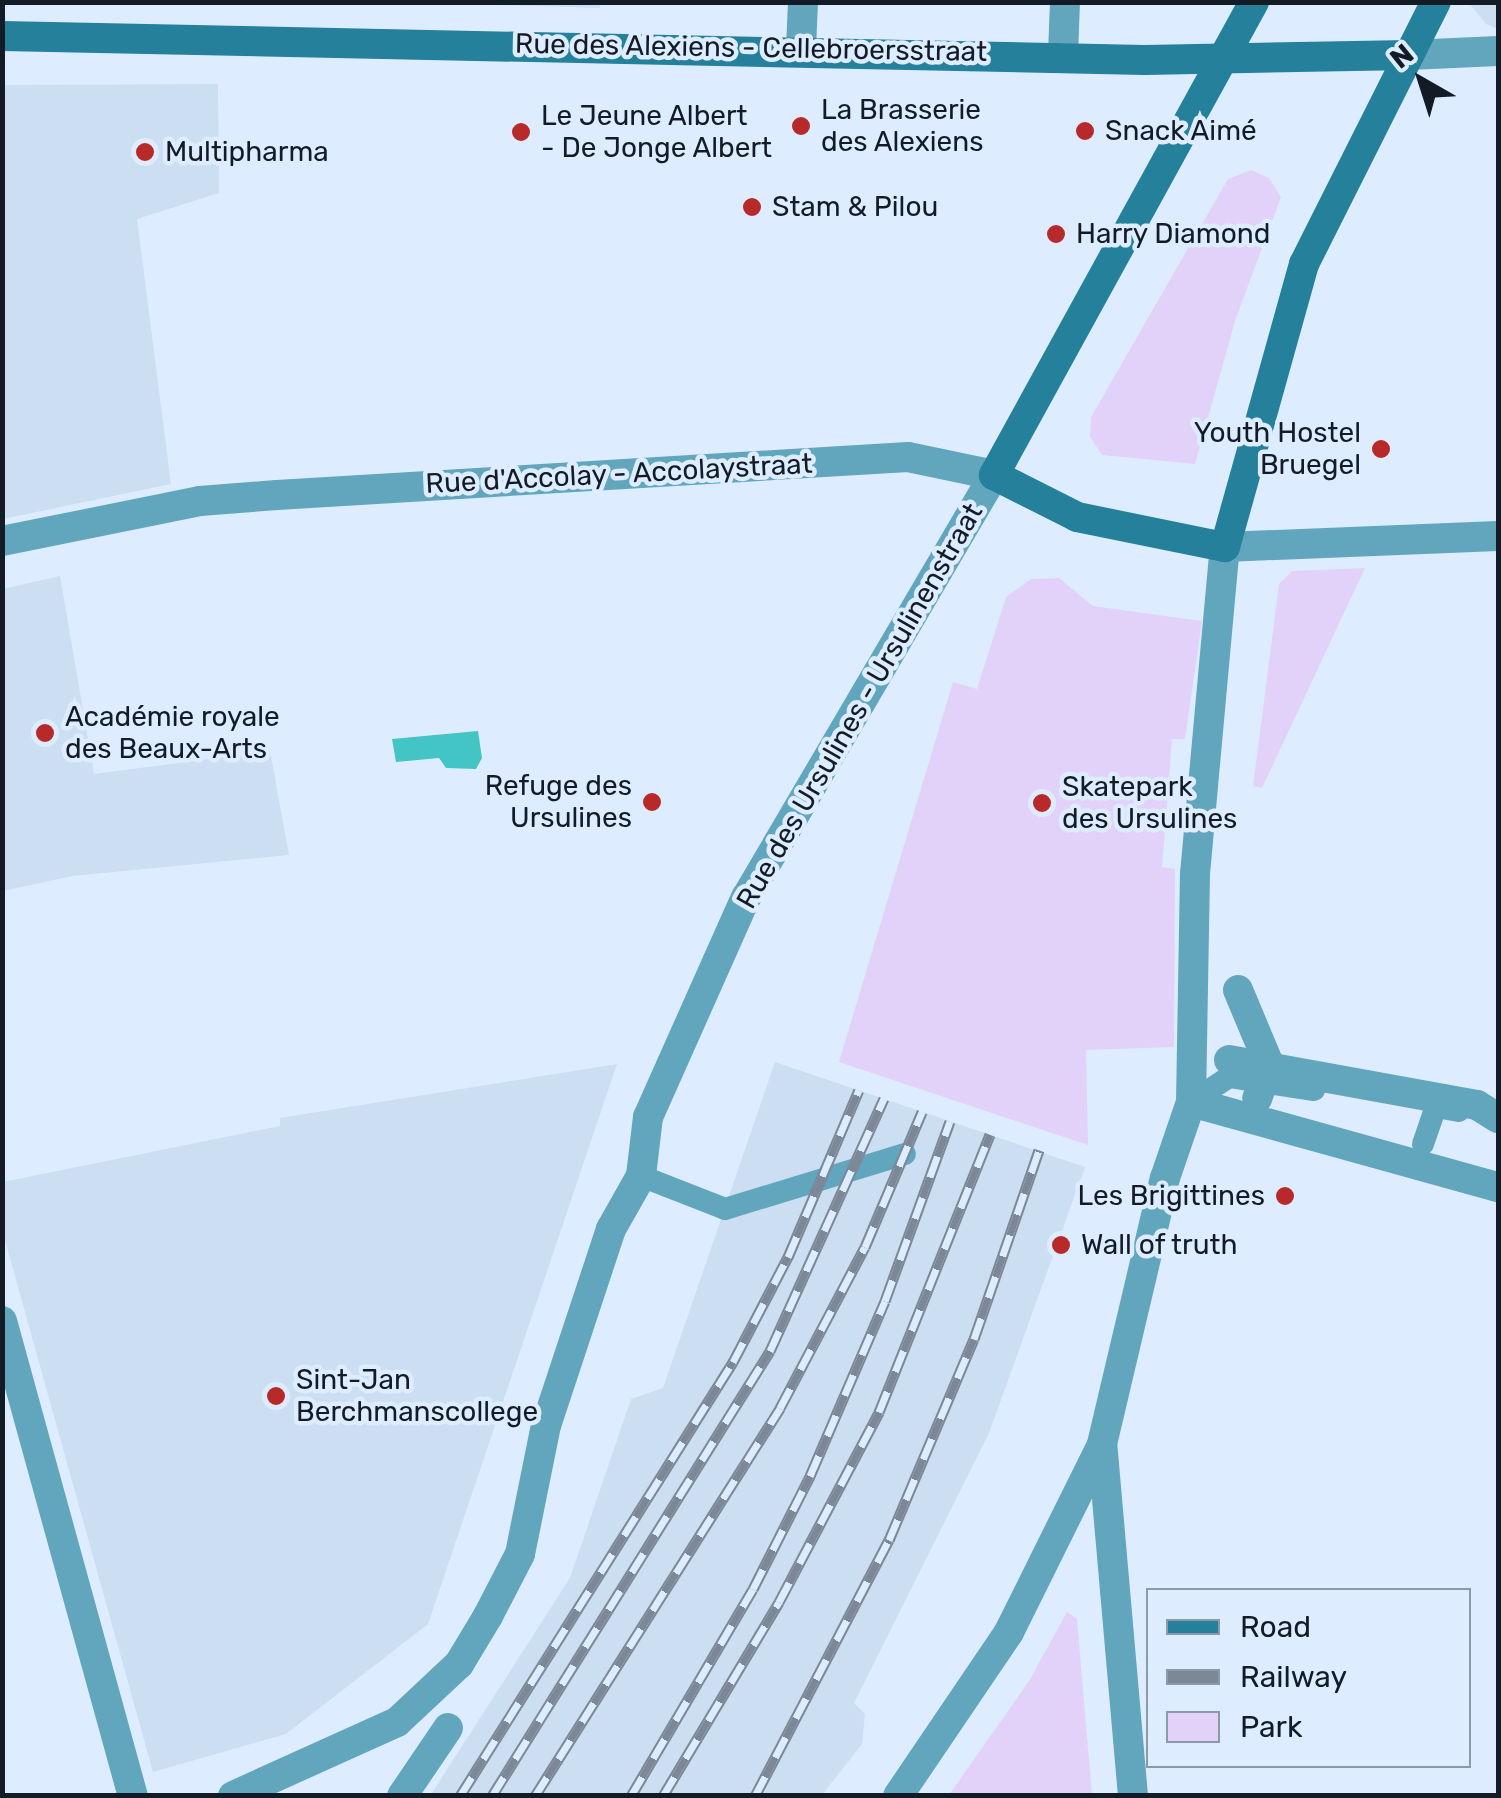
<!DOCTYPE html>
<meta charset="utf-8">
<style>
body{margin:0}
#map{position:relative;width:1501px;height:1798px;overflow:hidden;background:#ddedff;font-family:Rubik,sans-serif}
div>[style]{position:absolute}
.built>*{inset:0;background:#cbdef2}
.green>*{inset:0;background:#e2d2f9}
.water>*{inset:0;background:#43c4c5}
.lane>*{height:22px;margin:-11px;padding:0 11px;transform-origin:11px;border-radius:11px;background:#62a6bd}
.street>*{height:30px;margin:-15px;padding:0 15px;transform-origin:15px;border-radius:15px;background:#62a6bd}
.secondary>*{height:30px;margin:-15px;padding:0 15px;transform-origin:15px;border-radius:15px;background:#24809b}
.rail>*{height:11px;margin-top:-5.5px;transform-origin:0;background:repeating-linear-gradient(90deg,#ddedff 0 22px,#7c8897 0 44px);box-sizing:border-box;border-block:2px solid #7c8897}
.dots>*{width:28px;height:28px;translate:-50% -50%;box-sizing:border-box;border:5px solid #ddedff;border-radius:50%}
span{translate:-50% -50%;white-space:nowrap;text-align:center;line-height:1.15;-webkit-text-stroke:9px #ddedff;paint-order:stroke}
.street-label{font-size:28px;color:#131c26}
.poi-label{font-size:28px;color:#131c26}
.left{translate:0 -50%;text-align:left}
.right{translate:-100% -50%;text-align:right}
.frame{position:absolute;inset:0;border:5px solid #131c26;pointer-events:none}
.legend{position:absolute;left:1146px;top:1588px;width:325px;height:180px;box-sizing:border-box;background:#ddedff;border:2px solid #8c99a8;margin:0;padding:12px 18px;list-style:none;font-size:30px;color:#131c26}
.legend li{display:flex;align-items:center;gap:20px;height:50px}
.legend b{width:50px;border:2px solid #8c99a8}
.north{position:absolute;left:1371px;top:30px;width:100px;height:100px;-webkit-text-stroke:8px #ddedff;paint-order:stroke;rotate:321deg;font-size:28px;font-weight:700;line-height:40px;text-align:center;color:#131c26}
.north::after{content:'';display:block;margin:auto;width:35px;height:45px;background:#131c26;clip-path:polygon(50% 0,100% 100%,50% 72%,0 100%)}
</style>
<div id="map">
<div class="built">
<div style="clip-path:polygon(600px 3px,600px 8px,426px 3px,600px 2px)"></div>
<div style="clip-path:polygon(1469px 3px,1498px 3px,1498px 29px,1486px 24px)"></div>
<div style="clip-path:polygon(218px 84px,219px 193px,137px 219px,171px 484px,3px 519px,3px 85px)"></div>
<div style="clip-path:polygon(60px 576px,94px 774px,270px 751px,289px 855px,72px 876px,3px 891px,3px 589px)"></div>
<div style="clip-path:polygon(775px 1062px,1085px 1167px,989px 1433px,854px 1703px,865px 1714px,862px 1744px,822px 1795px,430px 1796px,570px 1578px,631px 1399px,663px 1388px)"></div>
<div style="clip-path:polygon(617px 1064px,428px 1624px,286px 1734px,153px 1772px,3px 1233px,3px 1182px,280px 1126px,280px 1118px)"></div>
</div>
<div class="green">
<div style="clip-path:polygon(1251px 170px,1269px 178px,1281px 197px,1235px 321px,1195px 464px,1102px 455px,1090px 437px,1091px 417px,1228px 179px)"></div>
<div style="clip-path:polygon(1365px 568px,1262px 788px,1253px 786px,1279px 584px,1292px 571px)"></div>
<div style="clip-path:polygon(1059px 578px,1093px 606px,1202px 621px,1185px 739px,1172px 739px,1162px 867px,1175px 869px,1174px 1047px,1086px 1050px,1088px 1145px,839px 1062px,953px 682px,977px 689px,1006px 597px,1031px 579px)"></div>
<div style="clip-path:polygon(1067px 1612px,1077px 1619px,1092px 1795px,949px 1795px,1029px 1681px)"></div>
</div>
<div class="water">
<div style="clip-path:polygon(478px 731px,482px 758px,476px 769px,446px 768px,439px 758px,396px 762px,392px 739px)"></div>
</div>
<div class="lane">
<div style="left:1191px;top:1102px;width:45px;rotate:-33.3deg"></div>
<div style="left:1229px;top:1077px;width:86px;rotate:8.7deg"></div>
<div style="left:1423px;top:1144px;width:39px;rotate:-71deg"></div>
<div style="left:1436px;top:1107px;width:23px;rotate:10deg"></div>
<div style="left:641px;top:1176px;width:90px;rotate:21.4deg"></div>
<div style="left:725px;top:1209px;width:188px;rotate:-17deg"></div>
</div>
<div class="street">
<div style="left:801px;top:49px;width:47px;rotate:-87.6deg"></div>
<div style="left:1063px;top:54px;width:52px;rotate:-87.8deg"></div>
<div style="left:1409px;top:55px;width:89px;rotate:-2.6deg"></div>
<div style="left:2px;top:541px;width:202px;rotate:-11.4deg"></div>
<div style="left:200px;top:501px;width:77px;rotate:-4.5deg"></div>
<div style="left:277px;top:495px;width:632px;rotate:-3.45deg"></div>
<div style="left:908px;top:457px;width:88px;rotate:11.8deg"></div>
<div style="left:994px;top:475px;width:489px;rotate:120.4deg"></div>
<div style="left:746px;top:897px;width:241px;rotate:114deg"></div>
<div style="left:648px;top:1117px;width:59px;rotate:96.8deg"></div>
<div style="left:641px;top:1176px;width:61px;rotate:119.5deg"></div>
<div style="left:611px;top:1229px;width:206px;rotate:108.3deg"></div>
<div style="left:546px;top:1425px;width:132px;rotate:101.4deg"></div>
<div style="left:520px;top:1554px;width:70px;rotate:117.3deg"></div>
<div style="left:488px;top:1616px;width:56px;rotate:121.1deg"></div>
<div style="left:459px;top:1664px;width:85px;rotate:136.9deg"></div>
<div style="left:397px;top:1722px;width:180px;rotate:155.7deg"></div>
<div style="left:1238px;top:990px;width:80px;rotate:67.3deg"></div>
<div style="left:1269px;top:1064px;width:36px;rotate:109deg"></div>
<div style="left:1229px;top:1060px;width:252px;rotate:10.3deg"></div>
<div style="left:1477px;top:1105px;width:25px;rotate:32deg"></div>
<div style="left:1191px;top:1102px;width:319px;rotate:15.5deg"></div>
<div style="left:2px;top:1321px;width:493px;rotate:74.6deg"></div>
<div style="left:402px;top:1796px;width:82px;rotate:-55.9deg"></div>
<div style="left:898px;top:1796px;width:198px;rotate:-55.9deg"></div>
<div style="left:1009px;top:1632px;width:207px;rotate:-63.6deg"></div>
<div style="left:1133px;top:1796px;width:353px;rotate:-95deg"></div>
<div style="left:1102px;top:1444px;width:273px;rotate:-76.7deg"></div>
<div style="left:1165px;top:1178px;width:80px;rotate:-71.1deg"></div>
<div style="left:1191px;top:1102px;width:228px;rotate:-89deg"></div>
<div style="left:1195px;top:874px;width:328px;rotate:-84.8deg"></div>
<div style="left:1225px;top:547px;width:273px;rotate:-2.3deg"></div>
</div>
<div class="secondary">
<div style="left:1254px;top:2px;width:540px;rotate:118.8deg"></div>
<div style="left:994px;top:475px;width:93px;rotate:26.8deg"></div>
<div style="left:1077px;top:517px;width:151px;rotate:11.5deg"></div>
<div style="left:1225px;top:547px;width:294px;rotate:-74.4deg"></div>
<div style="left:1304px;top:264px;width:293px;rotate:-63.3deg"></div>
<div style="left:2px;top:36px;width:1143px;rotate:1.2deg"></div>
<div style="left:1145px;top:60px;width:264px;rotate:-1.1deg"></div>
</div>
<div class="rail">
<div style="left:460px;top:1796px;width:513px;rotate:-57.83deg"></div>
<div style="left:733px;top:1362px;width:119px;rotate:-62.4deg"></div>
<div style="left:788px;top:1257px;width:181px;rotate:-67deg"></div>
<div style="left:492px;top:1796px;width:525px;rotate:-58.01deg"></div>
<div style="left:770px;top:1351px;width:277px;rotate:-65.7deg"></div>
<div style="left:535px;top:1796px;width:459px;rotate:-57.7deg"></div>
<div style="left:780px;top:1408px;width:182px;rotate:-62.2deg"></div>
<div style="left:865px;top:1247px;width:147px;rotate:-67.1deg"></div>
<div style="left:631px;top:1796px;width:240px;rotate:-59.5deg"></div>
<div style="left:753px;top:1589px;width:127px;rotate:-63.2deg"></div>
<div style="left:810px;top:1476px;width:190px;rotate:-66.8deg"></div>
<div style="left:885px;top:1301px;width:191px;rotate:-70.1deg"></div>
<div style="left:663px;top:1796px;width:226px;rotate:-59.1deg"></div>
<div style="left:779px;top:1602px;width:215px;rotate:-62.2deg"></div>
<div style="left:879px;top:1412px;width:299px;rotate:-68.2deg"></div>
<div style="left:755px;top:1796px;width:289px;rotate:-62.4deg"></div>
<div style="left:889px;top:1540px;width:218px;rotate:-67.1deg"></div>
<div style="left:974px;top:1339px;width:200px;rotate:-71deg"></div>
</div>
<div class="dots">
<div style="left:801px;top:126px;background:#b8292a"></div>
<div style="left:1085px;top:131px;background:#b8292a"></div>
<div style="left:521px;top:132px;background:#b8292a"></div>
<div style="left:145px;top:152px;background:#b8292a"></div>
<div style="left:752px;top:207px;background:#b8292a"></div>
<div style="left:1056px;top:234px;background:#b8292a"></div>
<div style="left:1381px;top:449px;background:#b8292a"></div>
<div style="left:45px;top:733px;background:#b8292a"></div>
<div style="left:652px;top:802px;background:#b8292a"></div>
<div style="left:1042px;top:803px;background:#b8292a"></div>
<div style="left:1285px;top:1196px;background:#b8292a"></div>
<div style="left:1061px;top:1245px;background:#b8292a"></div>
<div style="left:276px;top:1396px;background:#b8292a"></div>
</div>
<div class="street-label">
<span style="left:751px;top:48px;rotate:1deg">Rue des Alexiens - Cellebroersstraat</span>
<span style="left:619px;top:474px;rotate:-3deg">Rue d'Accolay - Accolaystraat</span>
<span style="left:860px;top:706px;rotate:-60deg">Rue des Ursulines - Ursulinenstraat</span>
</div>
<div class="poi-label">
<span class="left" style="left:821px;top:126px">La Brasserie<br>des Alexiens</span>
<span class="left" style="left:541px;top:132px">Le Jeune Albert<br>- De Jonge Albert</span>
<span class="left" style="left:1105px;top:131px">Snack Aimé</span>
<span class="left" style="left:165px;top:152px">Multipharma</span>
<span class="left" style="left:772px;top:207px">Stam &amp; Pilou</span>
<span class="left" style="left:1076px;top:234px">Harry Diamond</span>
<span class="right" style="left:1361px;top:449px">Youth Hostel<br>Bruegel</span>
<span class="left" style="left:65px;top:733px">Académie royale<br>des Beaux-Arts</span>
<span class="right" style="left:632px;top:802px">Refuge des<br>Ursulines</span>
<span class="left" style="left:1062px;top:803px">Skatepark<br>des Ursulines</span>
<span class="right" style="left:1265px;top:1196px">Les Brigittines</span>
<span class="left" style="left:1081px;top:1245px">Wall of truth</span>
<span class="left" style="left:296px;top:1396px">Sint-Jan<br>Berchmanscollege</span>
</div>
<div class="frame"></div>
<ul class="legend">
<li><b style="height:12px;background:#24809b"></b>Road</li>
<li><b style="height:12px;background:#7c8897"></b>Railway</li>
<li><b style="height:28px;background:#e2d2f9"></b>Park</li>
</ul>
<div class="north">N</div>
</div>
